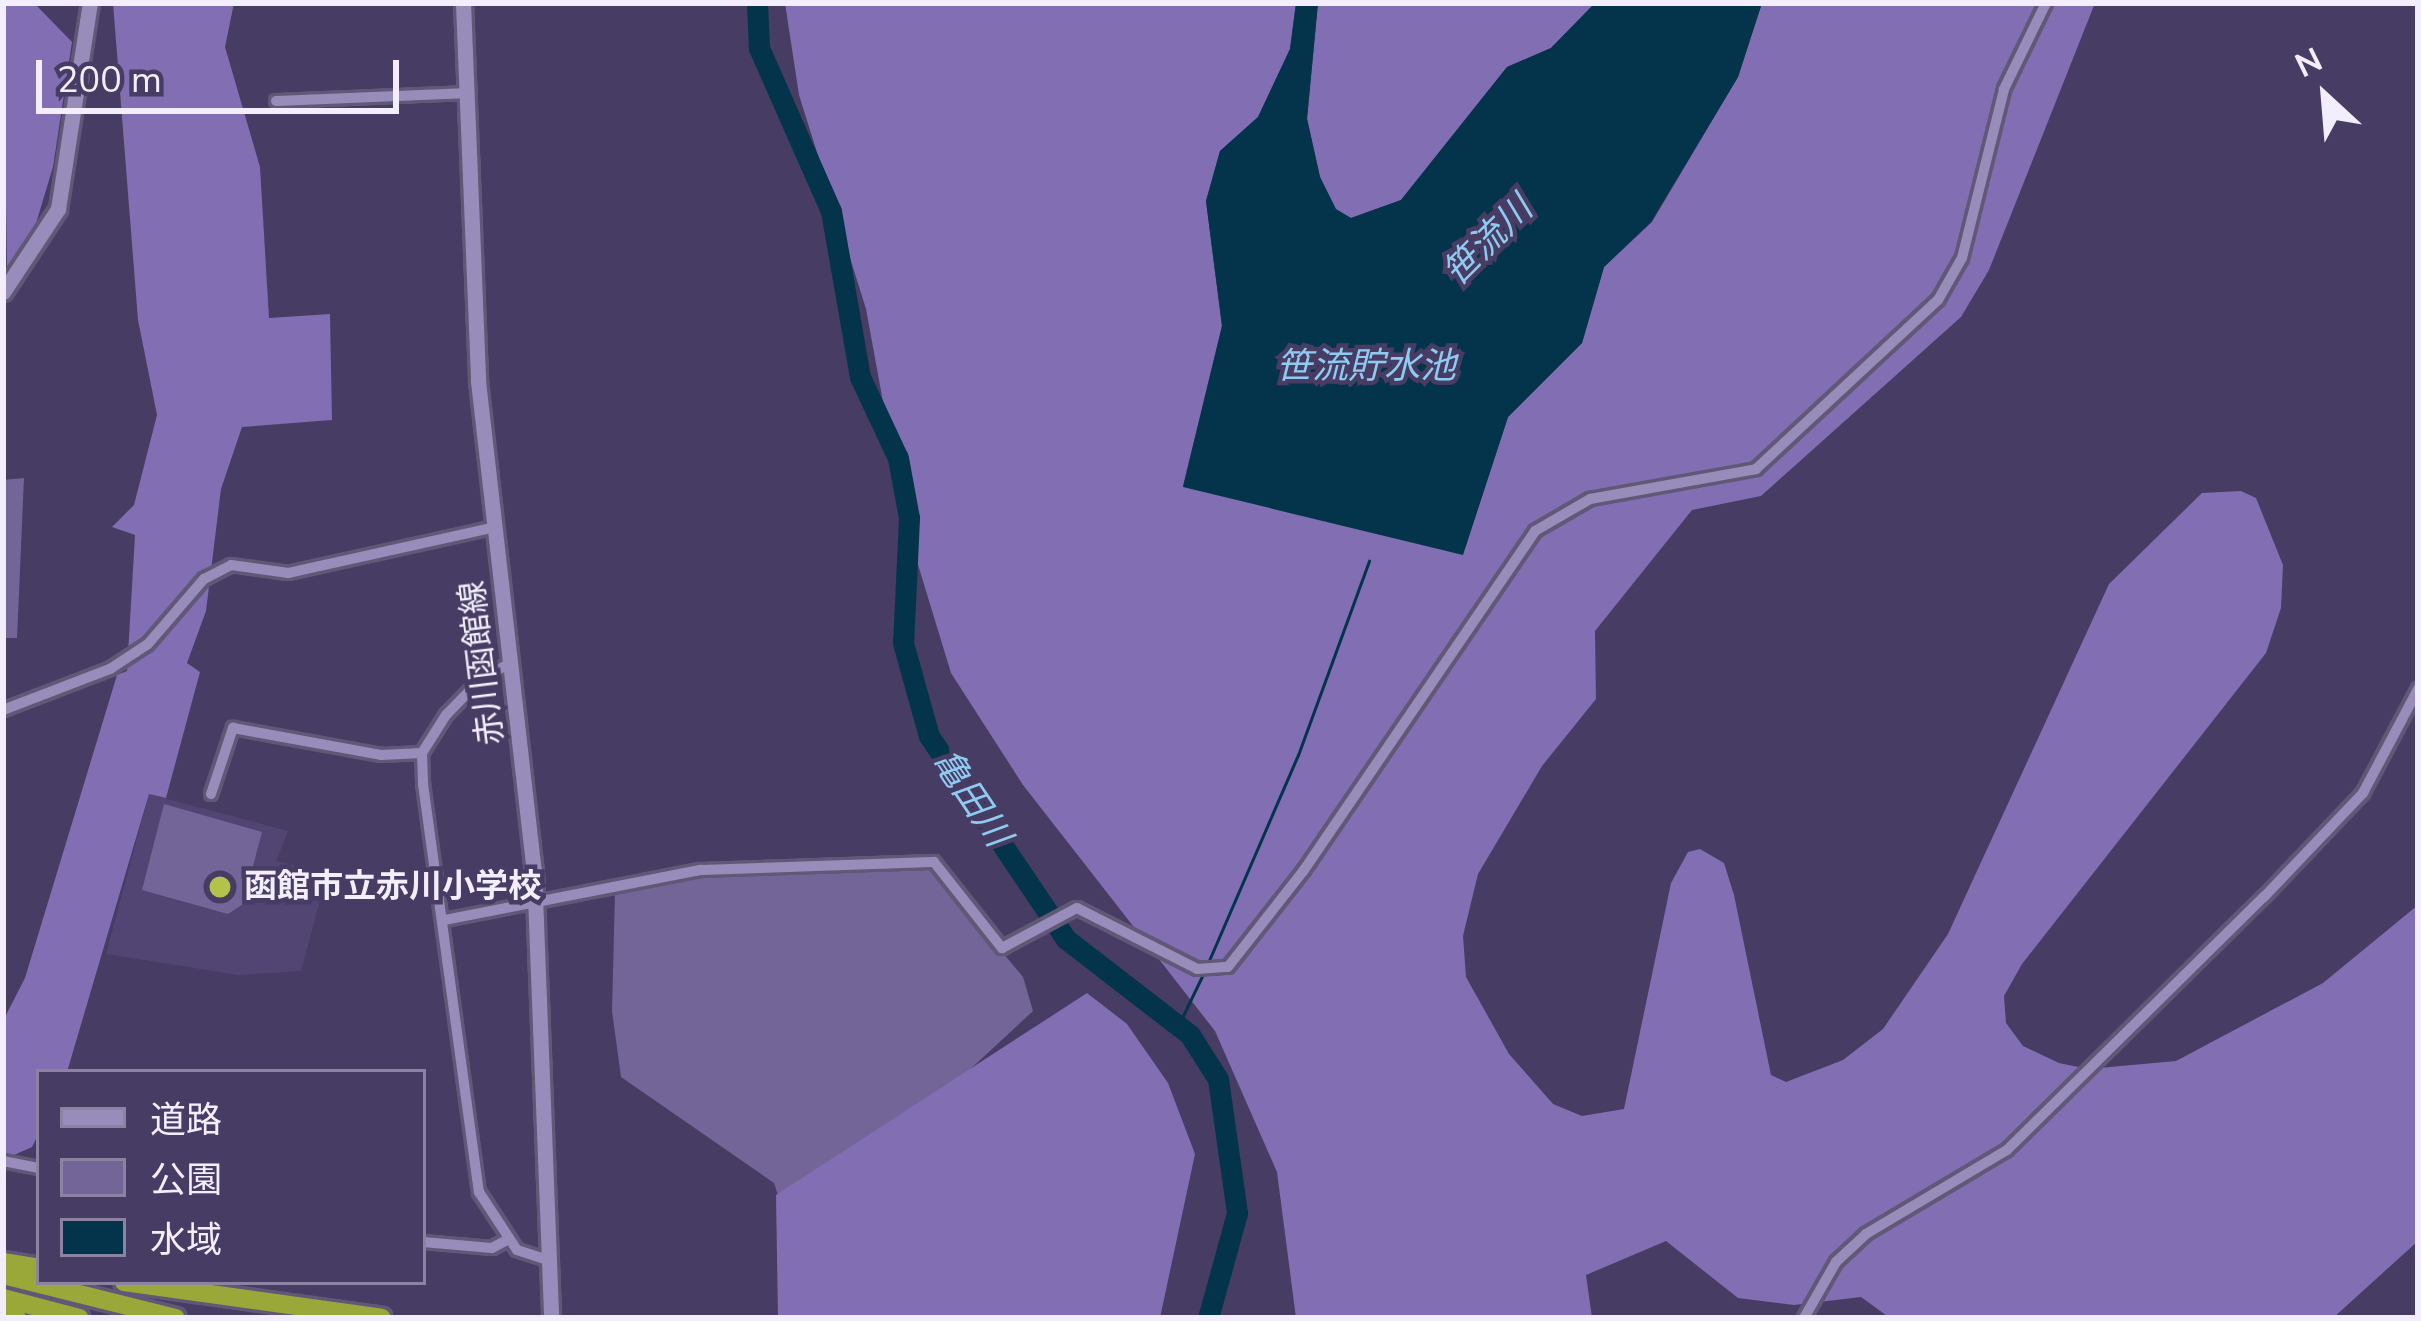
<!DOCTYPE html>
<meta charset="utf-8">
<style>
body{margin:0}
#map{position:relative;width:2421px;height:1321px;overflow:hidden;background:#473c64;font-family:"Nunito Sans","Noto Sans JP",sans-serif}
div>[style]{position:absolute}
.built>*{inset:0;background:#524573}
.green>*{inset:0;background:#736598}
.forest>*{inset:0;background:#816eb3}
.water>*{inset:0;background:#04344b}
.stream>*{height:3px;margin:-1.5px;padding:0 1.5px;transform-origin:1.5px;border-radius:1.5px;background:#04344b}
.river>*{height:21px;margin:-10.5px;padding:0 10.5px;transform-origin:10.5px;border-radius:10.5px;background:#04344b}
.roads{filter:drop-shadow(3px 0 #615877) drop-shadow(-3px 0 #615877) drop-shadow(0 3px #615877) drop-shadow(0 -3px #615877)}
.street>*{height:10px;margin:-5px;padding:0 5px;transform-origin:5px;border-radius:5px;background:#988dba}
.secondary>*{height:15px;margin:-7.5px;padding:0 7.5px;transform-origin:7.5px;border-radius:7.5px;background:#988dba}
.highway>*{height:18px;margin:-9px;padding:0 9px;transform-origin:9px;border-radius:9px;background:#9aa839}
.dots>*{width:33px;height:33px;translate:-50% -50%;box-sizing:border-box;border:6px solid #473c64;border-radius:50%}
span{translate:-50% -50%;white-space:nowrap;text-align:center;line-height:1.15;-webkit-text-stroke:9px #473c64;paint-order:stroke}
.street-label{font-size:33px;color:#f2eefd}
.poi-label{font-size:33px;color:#f2eefd;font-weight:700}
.left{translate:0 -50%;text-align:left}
.water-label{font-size:36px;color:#8fcbf0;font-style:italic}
.frame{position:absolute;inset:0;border:6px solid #f2eefd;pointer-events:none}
.legend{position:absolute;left:36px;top:1069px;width:390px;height:216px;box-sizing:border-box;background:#473c64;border:3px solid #8b83a1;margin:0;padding:15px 21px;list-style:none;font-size:36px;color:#f2eefd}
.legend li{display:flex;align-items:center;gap:24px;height:60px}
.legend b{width:60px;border:3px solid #8b83a1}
.north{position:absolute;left:2265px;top:36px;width:120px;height:120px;-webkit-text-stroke:9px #473c64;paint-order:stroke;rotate:334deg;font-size:33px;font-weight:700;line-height:48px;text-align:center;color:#f2eefd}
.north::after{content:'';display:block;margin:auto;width:42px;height:54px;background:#f2eefd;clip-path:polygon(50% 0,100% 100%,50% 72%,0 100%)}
.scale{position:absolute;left:36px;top:60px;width:363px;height:54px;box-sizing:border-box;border:6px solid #f2eefd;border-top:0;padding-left:15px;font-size:36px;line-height:42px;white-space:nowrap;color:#f2eefd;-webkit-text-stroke:9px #473c64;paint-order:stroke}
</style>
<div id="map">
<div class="built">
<div style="clip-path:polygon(149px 794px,288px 831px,276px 861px,312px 870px,319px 904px,301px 971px,239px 975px,106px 954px)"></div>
</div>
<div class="green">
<div style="clip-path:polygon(24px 478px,17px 638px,3px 638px,3px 480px)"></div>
<div style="clip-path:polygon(164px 804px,262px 832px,243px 904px,228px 914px,142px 890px)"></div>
<div style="clip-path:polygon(932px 868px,1023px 977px,1033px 1011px,791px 1235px,774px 1183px,621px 1077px,612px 1011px,615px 893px,698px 877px)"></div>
</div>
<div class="forest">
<div style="clip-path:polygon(3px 3px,34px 3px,72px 42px,53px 167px,34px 230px,7px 271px)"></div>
<div style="clip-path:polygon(113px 3px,234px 3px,225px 47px,260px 167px,269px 318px,330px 314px,332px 420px,242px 427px,221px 489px,206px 611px,187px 663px,200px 672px,166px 798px,149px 794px,67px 1072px,39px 1072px,39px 1133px,32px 1147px,3px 1160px,3px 1021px,25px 978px,117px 675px,127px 671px,135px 535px,112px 527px,134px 505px,157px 415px,138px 320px)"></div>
<div style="clip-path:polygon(785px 3px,1296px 3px,1290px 49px,1258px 117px,1220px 151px,1206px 201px,1222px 326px,1183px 486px,1463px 554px,1508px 417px,1582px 343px,1604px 267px,1652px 222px,1738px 77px,1762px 3px,2095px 3px,1989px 270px,1961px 317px,1761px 496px,1692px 510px,1595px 631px,1596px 699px,1542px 766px,1478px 874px,1463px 936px,1466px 977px,1509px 1054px,1553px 1104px,1582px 1116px,1624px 1109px,1671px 883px,1688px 852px,1700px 849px,1724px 863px,1734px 895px,1771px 1075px,1786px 1082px,1843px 1060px,1883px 1029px,1948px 934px,2109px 584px,2202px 493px,2241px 491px,2256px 498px,2283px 565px,2281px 608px,2266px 653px,2022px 964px,2004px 996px,2006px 1023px,2023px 1046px,2059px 1063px,2088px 1069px,2176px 1061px,2323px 983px,2418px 905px,2418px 1241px,2333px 1318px,1890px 1318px,1861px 1297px,1794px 1305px,1738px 1298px,1666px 1241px,1586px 1275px,1592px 1318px,1296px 1318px,1277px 1172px,1215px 1031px,1023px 785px,951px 673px,905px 522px,866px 309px,799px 95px)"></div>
<div style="clip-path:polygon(1318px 3px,1595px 3px,1551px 48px,1507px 67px,1401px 200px,1351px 218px,1336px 210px,1320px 177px,1307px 118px)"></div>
<div style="clip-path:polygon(1087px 993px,1127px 1024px,1168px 1083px,1195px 1154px,1160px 1318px,778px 1318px,776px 1195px)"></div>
</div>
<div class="water">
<div style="clip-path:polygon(1296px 3px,1318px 3px,1307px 119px,1320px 177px,1336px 209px,1351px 218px,1401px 200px,1507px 67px,1551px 48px,1595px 3px,1762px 3px,1738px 77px,1651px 222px,1604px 267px,1582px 343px,1508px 417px,1463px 555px,1183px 487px,1222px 326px,1206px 201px,1220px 151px,1258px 117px,1290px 49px)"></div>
</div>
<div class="stream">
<div style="left:1207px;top:965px;width:229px;rotate:-66.6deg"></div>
<div style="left:1298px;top:755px;width:207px;rotate:-69.9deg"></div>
<div style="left:1178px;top:1026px;width:58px;rotate:-64.3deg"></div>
</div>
<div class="river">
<div style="left:757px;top:3px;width:45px;rotate:87.5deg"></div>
<div style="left:759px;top:48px;width:178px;rotate:66.2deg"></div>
<div style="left:831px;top:211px;width:169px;rotate:80.1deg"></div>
<div style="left:860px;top:377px;width:89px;rotate:64.9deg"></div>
<div style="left:898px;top:458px;width:61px;rotate:79.6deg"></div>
<div style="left:909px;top:518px;width:125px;rotate:92.7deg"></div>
<div style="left:903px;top:643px;width:97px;rotate:74.4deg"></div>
<div style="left:929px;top:736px;width:245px;rotate:56deg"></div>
<div style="left:1066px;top:939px;width:157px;rotate:37.7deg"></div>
<div style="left:1190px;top:1035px;width:52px;rotate:57.5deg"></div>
<div style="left:1218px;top:1079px;width:135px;rotate:81.9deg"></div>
<div style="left:1237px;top:1213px;width:109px;rotate:105.4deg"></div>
</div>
<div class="roads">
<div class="street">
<div style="left:276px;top:101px;width:188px;rotate:-2.4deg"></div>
<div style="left:513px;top:662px;width:34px;rotate:153deg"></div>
<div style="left:483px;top:677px;width:53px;rotate:134.2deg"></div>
<div style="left:446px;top:715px;width:45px;rotate:122.3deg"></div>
<div style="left:422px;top:753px;width:31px;rotate:88deg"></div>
<div style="left:423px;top:784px;width:412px;rotate:82.2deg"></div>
<div style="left:479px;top:1192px;width:69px;rotate:56.8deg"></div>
<div style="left:517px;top:1250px;width:36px;rotate:18deg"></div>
<div style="left:3px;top:710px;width:115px;rotate:-21deg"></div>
<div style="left:110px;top:669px;width:45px;rotate:-33.3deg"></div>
<div style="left:148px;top:644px;width:86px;rotate:-49.3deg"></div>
<div style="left:204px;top:579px;width:30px;rotate:-27deg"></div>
<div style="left:231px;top:565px;width:58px;rotate:8deg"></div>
<div style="left:288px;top:573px;width:213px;rotate:-12.5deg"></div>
<div style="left:211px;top:794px;width:70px;rotate:-71.6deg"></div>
<div style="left:233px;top:728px;width:150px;rotate:10.3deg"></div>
<div style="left:381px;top:755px;width:41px;rotate:-2.8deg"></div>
<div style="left:445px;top:920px;width:260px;rotate:-11.1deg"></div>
<div style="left:700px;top:870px;width:234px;rotate:-2deg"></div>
<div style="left:934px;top:862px;width:110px;rotate:51.7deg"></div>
<div style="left:1002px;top:948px;width:85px;rotate:-28.1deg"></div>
<div style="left:1077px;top:908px;width:135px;rotate:26.9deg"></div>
<div style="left:1197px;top:969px;width:31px;rotate:-4deg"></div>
<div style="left:1228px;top:967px;width:123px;rotate:-51.9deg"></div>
<div style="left:1304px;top:870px;width:410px;rotate:-55.7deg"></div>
<div style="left:1535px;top:531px;width:64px;rotate:-30.2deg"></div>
<div style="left:1590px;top:499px;width:169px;rotate:-10.2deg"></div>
<div style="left:1756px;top:469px;width:248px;rotate:-42.9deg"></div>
<div style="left:1938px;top:300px;width:48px;rotate:-60.3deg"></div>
<div style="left:1962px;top:258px;width:174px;rotate:-76deg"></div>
<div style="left:2004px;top:89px;width:96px;rotate:-64deg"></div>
<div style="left:3px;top:1161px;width:37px;rotate:11deg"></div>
<div style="left:423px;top:1242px;width:69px;rotate:5deg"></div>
<div style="left:492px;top:1248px;width:17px;rotate:-28deg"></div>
<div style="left:1804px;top:1318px;width:64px;rotate:-60.3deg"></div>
<div style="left:1836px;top:1262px;width:41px;rotate:-43deg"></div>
<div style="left:1866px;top:1234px;width:164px;rotate:-30.8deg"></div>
<div style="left:2007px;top:1150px;width:361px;rotate:-44.6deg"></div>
<div style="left:2264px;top:897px;width:144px;rotate:-46.4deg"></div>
<div style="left:2363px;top:793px;width:118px;rotate:-62.1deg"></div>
</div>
<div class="secondary">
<div style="left:463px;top:3px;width:378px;rotate:87.7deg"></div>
<div style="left:478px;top:381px;width:492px;rotate:83.5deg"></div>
<div style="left:534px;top:870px;width:448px;rotate:87.8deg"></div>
<div style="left:3px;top:292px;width:100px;rotate:-56.5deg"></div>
<div style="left:58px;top:209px;width:208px;rotate:-81.2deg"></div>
</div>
<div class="highway">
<div style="left:3px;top:1262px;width:36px;rotate:9deg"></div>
<div style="left:3px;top:1275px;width:178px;rotate:14deg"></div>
<div style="left:124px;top:1282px;width:260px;rotate:7.9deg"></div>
<div style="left:3px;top:1298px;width:79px;rotate:14.7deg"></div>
<div style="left:3px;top:1313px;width:15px;rotate:20deg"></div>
</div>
</div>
<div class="dots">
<div style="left:220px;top:887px;background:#b3c24b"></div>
</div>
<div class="street-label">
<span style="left:482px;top:663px;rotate:-97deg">赤川函館線</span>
</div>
<div class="poi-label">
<span class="left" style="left:244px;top:887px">函館市立赤川小学校</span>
</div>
<div class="water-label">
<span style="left:1488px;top:241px;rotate:-45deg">笹流川</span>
<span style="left:1366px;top:367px">笹流貯水池</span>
<span style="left:971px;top:798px;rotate:56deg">亀田川</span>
</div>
<div class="frame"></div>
<ul class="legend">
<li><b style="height:15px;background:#988dba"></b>道路</li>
<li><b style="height:33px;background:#736598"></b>公園</li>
<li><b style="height:33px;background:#04344b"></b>水域</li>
</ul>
<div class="north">N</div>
<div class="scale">200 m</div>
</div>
